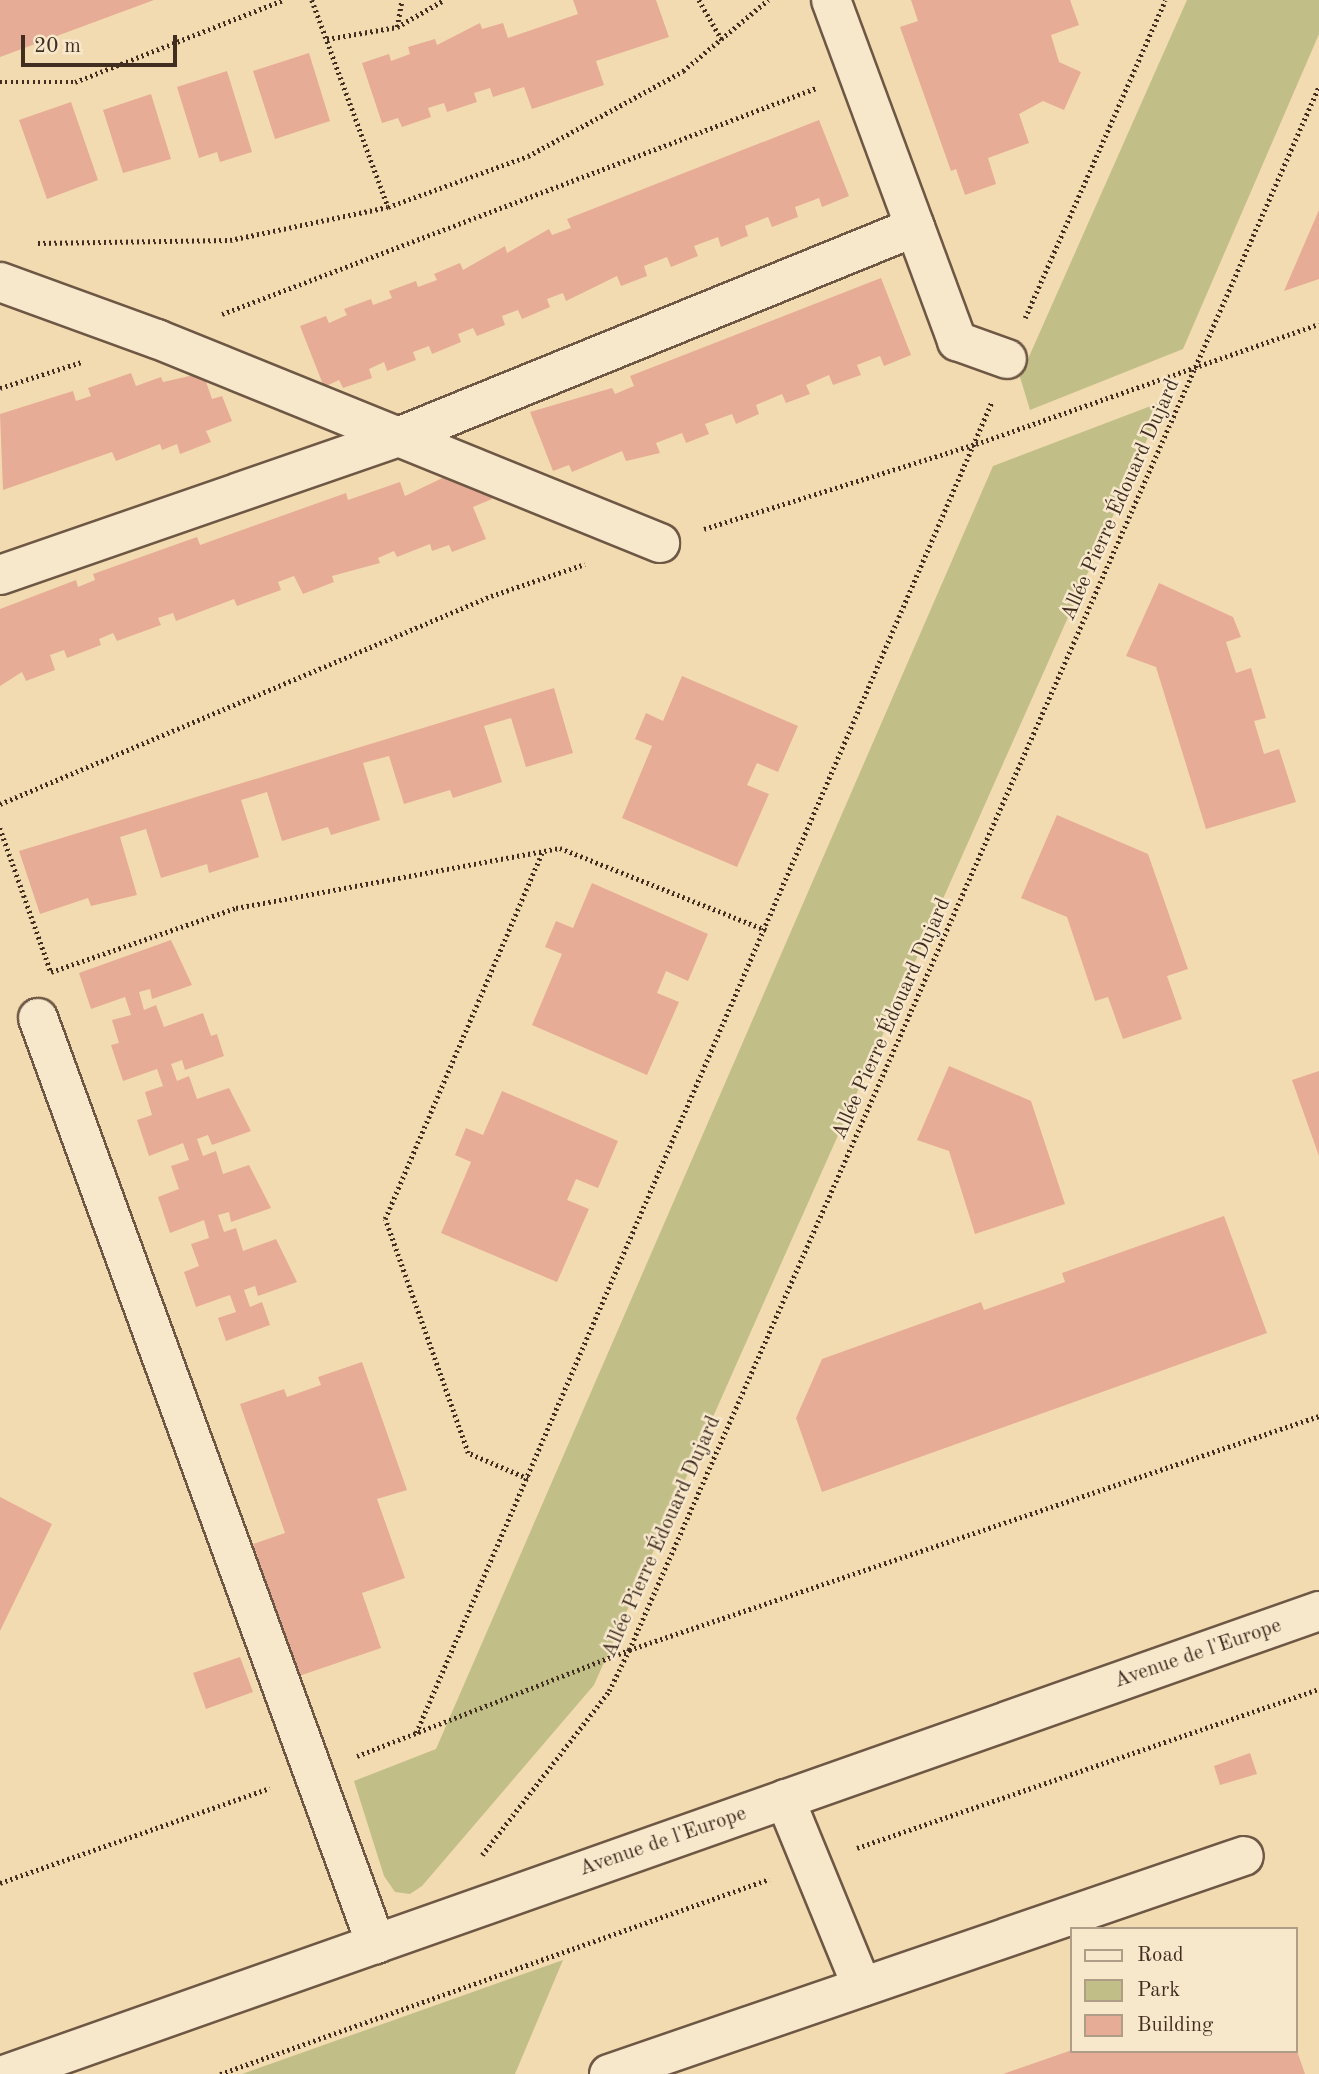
<!DOCTYPE html>
<meta charset="utf-8">
<style>
body{margin:0}
#map{position:relative;width:1319px;height:2074px;overflow:hidden;background:#f3dbb1;font-family:"Old Standard TT",serif}
div>[style]{position:absolute}
.green>*{inset:0;background:#c2be87}
.building>*{inset:0;background:#e6ac96}
.path>*{height:4.5px;margin-top:-2.25px;transform-origin:0;background:repeating-linear-gradient(90deg,#422d21 0 2px,transparent 0 5.5px)}
.roads{filter:drop-shadow(2px 0 #6e5845) drop-shadow(-2px 0 #6e5845) drop-shadow(0 2px #6e5845) drop-shadow(0 -2px #6e5845)}
.minor>*{height:38px;margin:-19px;padding:0 19px;transform-origin:19px;border-radius:19px;background:#f7e8cc}
span{translate:-50% -50%;white-space:nowrap;text-align:center;line-height:1.15;-webkit-text-stroke:5px #f7e8cc;paint-order:stroke}
.street-label{font-size:21px;color:#422d21}
.legend{position:absolute;left:1070px;top:1927px;width:228px;height:126px;box-sizing:border-box;background:#f7e8cc;border:2px solid #af9d88;margin:0;padding:9px 12px;list-style:none;font-size:21px;color:#422d21}
.legend li{display:flex;align-items:center;gap:14px;height:35px}
.legend b{width:35px;border:2px solid #af9d88}
.scale{position:absolute;left:21px;top:35px;width:156px;height:32px;box-sizing:border-box;border:4px solid #422d21;border-top:0;padding-left:9px;font-size:21px;line-height:24px;white-space:nowrap;color:#422d21;-webkit-text-stroke:5px #f7e8cc;paint-order:stroke}
</style>
<div id="map">
<div class="green">
<div style="clip-path:polygon(1187px 0,1319px 0,1319px 34px,1183px 349px,1030px 410px,1020px 377px)"></div>
<div style="clip-path:polygon(1164px 401px,594px 1685px,422px 1886px,410px 1894px,395px 1892px,384px 1876px,354px 1781px,436px 1749px,993px 466px)"></div>
<div style="clip-path:polygon(563px 1960px,515px 2074px,242px 2074px)"></div>
</div>
<div class="building">
<div style="clip-path:polygon(0 0,154px 0,0 57px)"></div>
<div style="clip-path:polygon(573px 0,656px 0,669px 37px,596px 61px,604px 85px,532px 109px,524px 87px,493px 97px,490px 88px,474px 93px,477px 102px,447px 112px,444px 103px,428px 108px,431px 117px,402px 127px,398px 118px,382px 123px,362px 63px,389px 54px,391px 61px,410px 54px,408px 47px,435px 39px,437px 45px,480px 23px,482px 29px,503px 23px,508px 38px,578px 14px)"></div>
<div style="clip-path:polygon(911px 0,1070px 0,1079px 25px,1051px 35px,1059px 62px,1081px 72px,1064px 110px,1043px 101px,1019px 114px,1029px 143px,988px 158px,996px 184px,965px 195px,956px 169px,951px 171px,900px 27px,918px 21px)"></div>
<div style="clip-path:polygon(309px 53px,330px 121px,275px 139px,253px 71px)"></div>
<div style="clip-path:polygon(227px 71px,252px 152px,220px 162px,217px 152px,199px 158px,177px 87px)"></div>
<div style="clip-path:polygon(151px 94px,171px 159px,123px 173px,103px 110px)"></div>
<div style="clip-path:polygon(71px 102px,98px 180px,47px 199px,19px 120px)"></div>
<div style="clip-path:polygon(819px 120px,849px 196px,822px 207px,819px 198px,795px 207px,798px 217px,772px 227px,768px 217px,745px 226px,748px 236px,721px 247px,718px 237px,694px 246px,698px 256px,671px 267px,667px 257px,644px 266px,647px 276px,621px 286px,617px 276px,566px 301px,563px 293px,547px 299px,550px 307px,522px 319px,518px 310px,502px 316px,505px 325px,477px 336px,473px 328px,458px 334px,461px 342px,432px 354px,429px 346px,413px 352px,416px 360px,387px 371px,384px 362px,369px 369px,372px 378px,343px 388px,339px 380px,324px 387px,300px 326px,326px 316px,329px 323px,347px 315px,344px 309px,371px 299px,373px 305px,392px 298px,389px 291px,416px 281px,418px 287px,437px 280px,434px 274px,460px 263px,463px 270px,505px 246px,507px 253px,549px 229px,552px 235px,571px 228px,567px 219px)"></div>
<div style="clip-path:polygon(1319px 210px,1319px 279px,1284px 291px)"></div>
<div style="clip-path:polygon(881px 278px,911px 355px,884px 366px,880px 356px,857px 365px,861px 375px,833px 385px,829px 375px,806px 385px,810px 394px,786px 403px,782px 394px,756px 405px,759px 414px,736px 424px,732px 414px,705px 424px,709px 434px,686px 443px,682px 433px,656px 443px,660px 453px,626px 461px,622px 451px,572px 472px,569px 465px,553px 471px,530px 412px,612px 388px,615px 394px,634px 386px,630px 376px)"></div>
<div style="clip-path:polygon(131px 373px,136px 386px,161px 377px,163px 382px,203px 373px,212px 399px,222px 396px,232px 421px,206px 431px,211px 442px,180px 454px,177px 444px,162px 450px,160px 444px,116px 461px,112px 452px,3px 490px,0 414px,73px 391px,76px 401px,91px 396px,88px 388px)"></div>
<div style="clip-path:polygon(459px 470px,466px 487px,485px 480px,492px 499px,473px 507px,486px 539px,452px 552px,449px 545px,432px 551px,430px 544px,397px 557px,394px 551px,378px 558px,380px 563px,332px 576px,334px 582px,303px 594px,294px 576px,278px 582px,281px 590px,237px 606px,234px 599px,176px 621px,173px 613px,158px 618px,161px 625px,117px 641px,113px 633px,99px 639px,101px 645px,67px 658px,64px 650px,50px 655px,55px 670px,26px 681px,22px 672px,0 686px,0 609px,76px 580px,78px 587px,95px 580px,93px 574px,197px 537px,200px 545px,346px 493px,348px 500px,400px 482px,405px 496px)"></div>
<div style="clip-path:polygon(1159px 583px,1233px 617px,1241px 637px,1226px 642px,1236px 673px,1251px 668px,1266px 718px,1254px 721px,1264px 754px,1279px 749px,1296px 802px,1206px 829px,1156px 667px,1126px 656px)"></div>
<div style="clip-path:polygon(682px 676px,798px 726px,778px 772px,757px 763px,747px 785px,769px 794px,737px 867px,622px 818px,652px 746px,635px 739px,646px 713px,663px 721px)"></div>
<div style="clip-path:polygon(554px 688px,573px 753px,526px 767px,511px 718px,484px 726px,502px 782px,453px 798px,450px 790px,404px 804px,389px 756px,363px 763px,380px 820px,331px 835px,328px 827px,282px 841px,267px 792px,241px 800px,259px 857px,209px 873px,207px 864px,161px 878px,146px 829px,120px 837px,137px 895px,91px 906px,88px 898px,40px 914px,19px 851px)"></div>
<div style="clip-path:polygon(1057px 815px,1148px 854px,1188px 969px,1167px 976px,1182px 1019px,1123px 1039px,1108px 997px,1095px 1001px,1067px 917px,1021px 898px)"></div>
<div style="clip-path:polygon(592px 883px,708px 934px,688px 981px,666px 971px,657px 993px,679px 1002px,647px 1075px,532px 1025px,562px 954px,545px 947px,556px 921px,573px 928px)"></div>
<div style="clip-path:polygon(171px 940px,192px 985px,152px 999px,150px 989px,139px 992px,144px 1010px,156px 1005px,164px 1027px,203px 1013px,211px 1036px,217px 1034px,224px 1056px,185px 1070px,182px 1060px,171px 1064px,177px 1081px,189px 1076px,197px 1099px,229px 1088px,251px 1131px,212px 1145px,208px 1135px,197px 1139px,203px 1156px,216px 1151px,223px 1174px,249px 1165px,271px 1208px,231px 1222px,229px 1212px,218px 1215px,224px 1232px,236px 1228px,243px 1251px,276px 1239px,297px 1282px,258px 1296px,255px 1286px,244px 1290px,250px 1307px,262px 1302px,270px 1325px,226px 1341px,218px 1318px,236px 1312px,230px 1295px,196px 1307px,184px 1272px,199px 1266px,191px 1244px,209px 1238px,204px 1220px,170px 1233px,158px 1197px,179px 1189px,171px 1166px,189px 1160px,183px 1143px,149px 1156px,137px 1120px,152px 1115px,145px 1092px,163px 1086px,157px 1069px,123px 1081px,111px 1045px,119px 1043px,112px 1020px,131px 1015px,125px 997px,91px 1009px,79px 973px)"></div>
<div style="clip-path:polygon(949px 1066px,1031px 1101px,1065px 1204px,975px 1234px,949px 1151px,917px 1140px)"></div>
<div style="clip-path:polygon(1319px 1071px,1319px 1156px,1292px 1080px)"></div>
<div style="clip-path:polygon(502px 1091px,618px 1141px,598px 1188px,576px 1179px,567px 1200px,589px 1209px,557px 1282px,441px 1233px,471px 1162px,455px 1155px,466px 1128px,483px 1135px)"></div>
<div style="clip-path:polygon(1224px 1216px,1267px 1333px,822px 1492px,796px 1418px,822px 1359px,981px 1302px,984px 1310px,1065px 1282px,1062px 1273px)"></div>
<div style="clip-path:polygon(362px 1362px,407px 1490px,377px 1499px,405px 1578px,362px 1593px,381px 1648px,299px 1676px,253px 1544px,285px 1533px,240px 1404px,284px 1389px,287px 1397px,321px 1385px,318px 1377px)"></div>
<div style="clip-path:polygon(0 1497px,52px 1524px,0 1631px)"></div>
<div style="clip-path:polygon(240px 1657px,253px 1692px,206px 1709px,193px 1673px)"></div>
<div style="clip-path:polygon(1250px 1753px,1257px 1774px,1220px 1785px,1214px 1766px)"></div>
<div style="clip-path:polygon(1072px 2050px,1297px 2051px,1305px 2074px,1003px 2074px)"></div>
</div>
<div class="path">
<div style="left:312px;top:0;width:221px;rotate:69.8deg"></div>
<div style="left:699px;top:0;width:46px;rotate:60.1deg"></div>
<div style="left:397px;top:27px;width:27px;rotate:-80deg"></div>
<div style="left:327px;top:39px;width:71px;rotate:-9.7deg"></div>
<div style="left:397px;top:27px;width:54px;rotate:-29.9deg"></div>
<div style="left:0;top:82px;width:75px"></div>
<div style="left:75px;top:82px;width:224px;rotate:-21.5deg"></div>
<div style="left:38px;top:243px;width:192px;rotate:-0.9deg"></div>
<div style="left:230px;top:240px;width:161px;rotate:-11.8deg"></div>
<div style="left:388px;top:207px;width:149px;rotate:-20deg"></div>
<div style="left:528px;top:156px;width:177px;rotate:-28.7deg"></div>
<div style="left:683px;top:71px;width:111px;rotate:-39.9deg"></div>
<div style="left:222px;top:314px;width:636px;rotate:-20.83deg"></div>
<div style="left:1025px;top:318px;width:347px;rotate:-66.2deg"></div>
<div style="left:0;top:388px;width:86px;rotate:-17.6deg"></div>
<div style="left:704px;top:529px;width:285px;rotate:-17.4deg"></div>
<div style="left:976px;top:444px;width:363px;rotate:-19.3deg"></div>
<div style="left:0;top:804px;width:533px;rotate:-22.96deg"></div>
<div style="left:491px;top:596px;width:99px;rotate:-18.8deg"></div>
<div style="left:0;top:828px;width:153px;rotate:70.5deg"></div>
<div style="left:51px;top:972px;width:196px;rotate:-19.1deg"></div>
<div style="left:236px;top:908px;width:330px;rotate:-10.5deg"></div>
<div style="left:560px;top:848px;width:222px;rotate:21.7deg"></div>
<div style="left:528px;top:1479px;width:65px;rotate:-156.6deg"></div>
<div style="left:468px;top:1453px;width:248px;rotate:-109.5deg"></div>
<div style="left:385px;top:1219px;width:399px;rotate:-66.8deg"></div>
<div style="left:416px;top:1733px;width:1451px;rotate:-66.61deg"></div>
<div style="left:357px;top:1756px;width:292px;rotate:-21.3deg"></div>
<div style="left:629px;top:1650px;width:729px;rotate:-18.73deg"></div>
<div style="left:857px;top:1848px;width:489px;rotate:-19deg"></div>
<div style="left:482px;top:1855px;width:207px;rotate:-52.2deg"></div>
<div style="left:609px;top:1691px;width:46px;rotate:-64deg"></div>
<div style="left:629px;top:1650px;width:1709px;rotate:-66.19deg"></div>
<div style="left:0;top:1883px;width:286px;rotate:-19.4deg"></div>
<div style="left:220px;top:2074px;width:583px;rotate:-19.55deg"></div>
</div>
<div class="roads">
<div class="minor">
<div style="left:831px;top:0;width:364px;rotate:69.7deg"></div>
<div style="left:957px;top:341px;width:53px;rotate:19.8deg"></div>
<div style="left:0;top:282px;width:167px;rotate:20deg"></div>
<div style="left:157px;top:339px;width:543px;rotate:22.08deg"></div>
<div style="left:0;top:575px;width:421px;rotate:-19.1deg"></div>
<div style="left:398px;top:437px;width:558px;rotate:-22.11deg"></div>
<div style="left:38px;top:1018px;width:986px;rotate:69.95deg"></div>
<div style="left:785px;top:1799px;width:203px;rotate:67.7deg"></div>
<div style="left:7px;top:2074px;width:1391px;rotate:-19.44deg"></div>
<div style="left:609px;top:2074px;width:671px;rotate:-18.95deg"></div>
</div>
</div>
<div class="street-label">
<span style="left:1121px;top:500px;rotate:-66deg">Allée Pierre Édouard Dujard</span>
<span style="left:892px;top:1019px;rotate:-66deg">Allée Pierre Édouard Dujard</span>
<span style="left:662px;top:1537px;rotate:-66deg">Allée Pierre Édouard Dujard</span>
<span style="left:1198px;top:1654px;rotate:-19deg">Avenue de l'Europe</span>
<span style="left:663px;top:1842px;rotate:-19deg">Avenue de l'Europe</span>
</div>
<ul class="legend">
<li><b style="height:9px;background:#f7e8cc"></b>Road</li>
<li><b style="height:19px;background:#c2be87"></b>Park</li>
<li><b style="height:19px;background:#e6ac96"></b>Building</li>
</ul>
<div class="scale">20 m</div>
</div>
